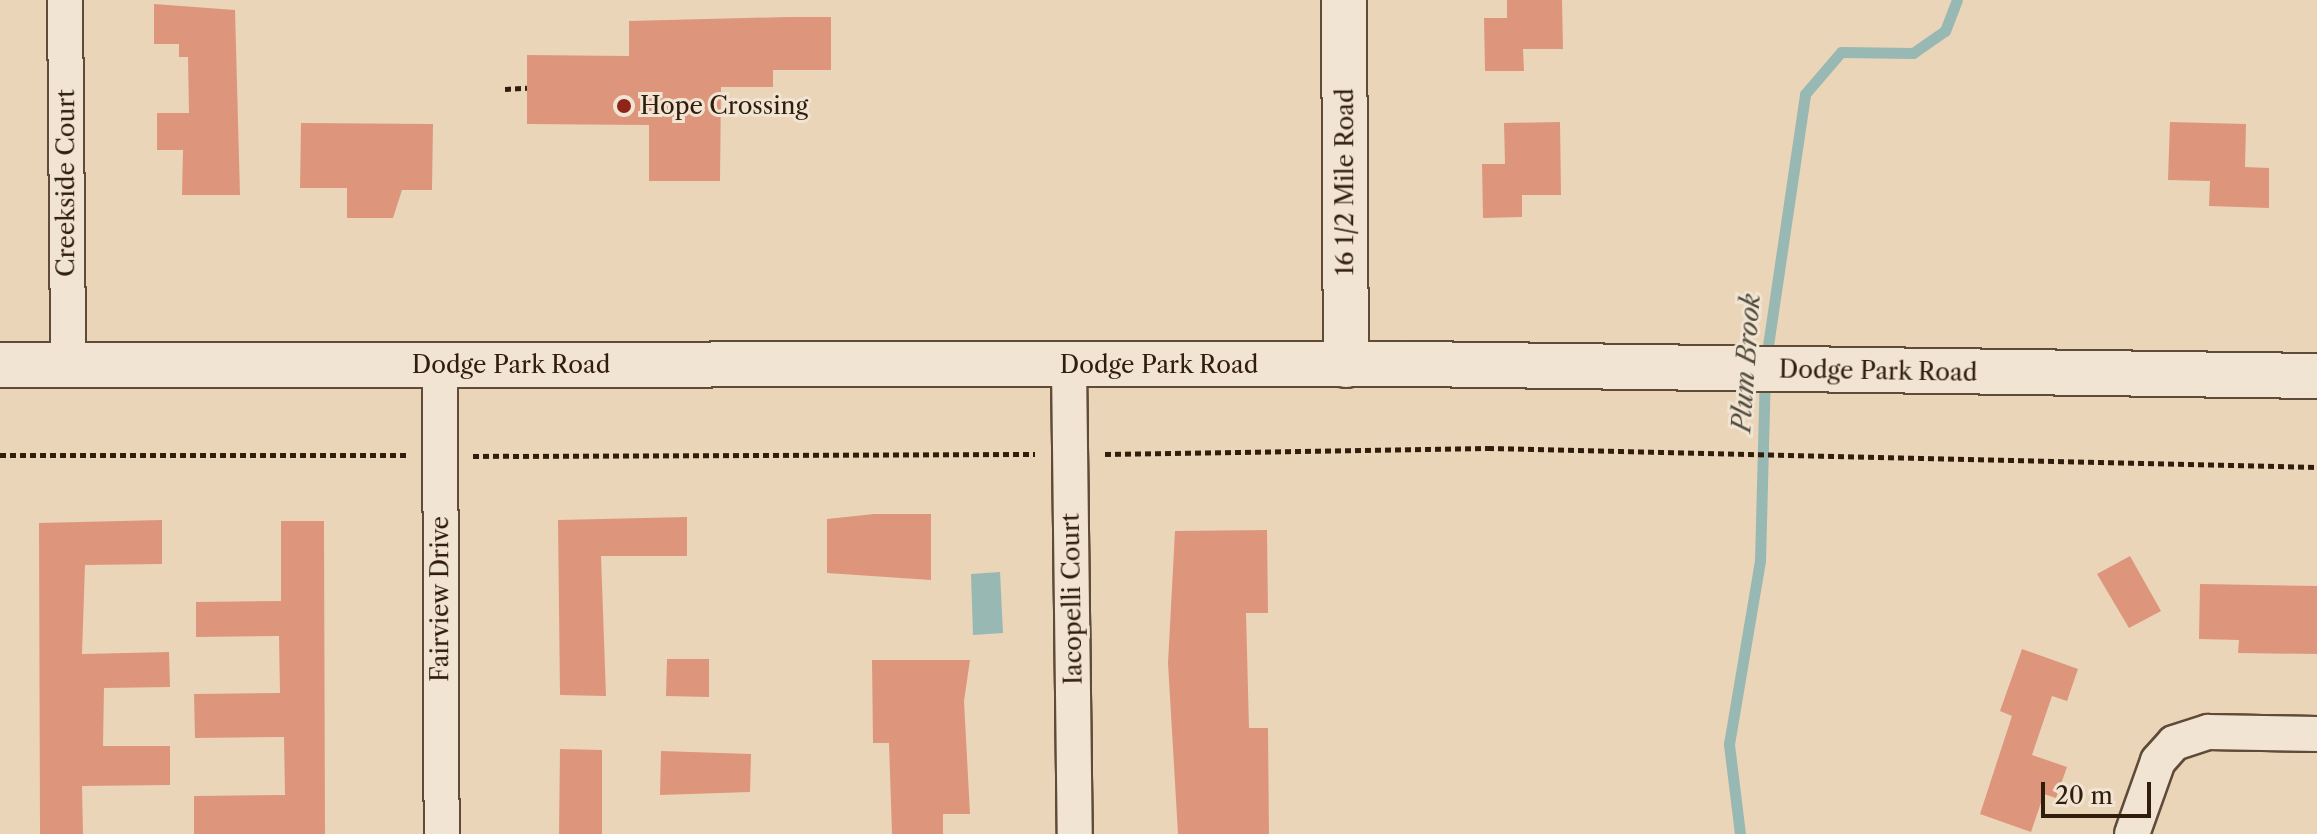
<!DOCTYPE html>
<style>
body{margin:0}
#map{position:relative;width:2317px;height:834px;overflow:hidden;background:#ead5b9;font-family:"Libre Caslon Text",serif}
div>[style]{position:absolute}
.water>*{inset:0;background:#98b8b4}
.stream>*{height:11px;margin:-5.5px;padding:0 5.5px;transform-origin:5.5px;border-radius:5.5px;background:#98b8b4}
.building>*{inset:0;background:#dd967b}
.path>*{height:5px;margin-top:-2.5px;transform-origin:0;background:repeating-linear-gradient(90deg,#311d0c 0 6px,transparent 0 10px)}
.roads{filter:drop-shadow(2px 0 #5f4b37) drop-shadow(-2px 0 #5f4b37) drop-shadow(0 2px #5f4b37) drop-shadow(0 -2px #5f4b37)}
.street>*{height:34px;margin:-17px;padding:0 17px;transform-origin:17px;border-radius:17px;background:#f1e4d2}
.secondary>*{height:44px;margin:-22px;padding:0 22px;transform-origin:22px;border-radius:22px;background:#f1e4d2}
.dots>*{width:22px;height:22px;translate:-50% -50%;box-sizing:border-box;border:4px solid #f1e4d2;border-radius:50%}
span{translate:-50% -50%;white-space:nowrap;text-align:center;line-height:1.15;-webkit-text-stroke:6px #f1e4d2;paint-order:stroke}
.poi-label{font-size:24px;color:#311d0c}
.left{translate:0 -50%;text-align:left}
.street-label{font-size:24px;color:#311d0c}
.water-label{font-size:26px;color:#504c3e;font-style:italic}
.scale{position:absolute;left:2041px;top:782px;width:110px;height:36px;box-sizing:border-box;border:4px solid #311d0c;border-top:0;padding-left:10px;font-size:24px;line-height:28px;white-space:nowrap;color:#311d0c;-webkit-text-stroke:6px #f1e4d2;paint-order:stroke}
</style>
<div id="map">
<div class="water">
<div style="clip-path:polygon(1000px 572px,1003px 633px,973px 635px,971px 574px)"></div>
</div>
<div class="stream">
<div style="left:1766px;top:359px;width:268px;rotate:-81.6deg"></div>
<div style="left:1805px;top:94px;width:55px;rotate:-49.4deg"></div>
<div style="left:1841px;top:52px;width:72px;rotate:0.8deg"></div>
<div style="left:1913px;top:53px;width:39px;rotate:-35deg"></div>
<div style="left:1945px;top:31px;width:33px;rotate:-69deg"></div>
<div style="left:1740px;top:834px;width:91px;rotate:-97deg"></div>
<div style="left:1729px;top:744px;width:186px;rotate:-80.4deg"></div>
<div style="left:1760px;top:561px;width:185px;rotate:-88.5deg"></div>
</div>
<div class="building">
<div style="clip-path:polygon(1507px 0,1562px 0,1563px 49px,1523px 49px,1524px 71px,1485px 71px,1484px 18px,1507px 18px)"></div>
<div style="clip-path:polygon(154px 4px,235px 10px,240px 195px,182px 195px,183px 150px,157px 150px,157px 113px,189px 113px,188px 57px,179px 57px,179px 44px,154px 44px)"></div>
<div style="clip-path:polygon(788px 17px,831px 17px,831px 70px,773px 70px,773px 87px,721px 87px,720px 181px,649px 181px,649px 125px,527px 124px,527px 55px,629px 56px,629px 21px)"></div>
<div style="clip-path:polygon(1560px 122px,1561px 195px,1522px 195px,1522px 217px,1483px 218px,1482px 164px,1505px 164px,1504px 123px)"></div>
<div style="clip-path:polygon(2170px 122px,2246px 124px,2245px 167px,2269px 168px,2269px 208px,2209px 206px,2210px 181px,2168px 180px)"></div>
<div style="clip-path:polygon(301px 123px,433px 124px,432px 190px,402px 190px,393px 218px,347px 218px,347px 188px,300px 188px)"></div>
<div style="clip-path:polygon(874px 514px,931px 514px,931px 580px,827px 573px,827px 519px)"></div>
<div style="clip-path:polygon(687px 517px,687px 556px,601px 556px,606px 696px,560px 695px,558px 520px)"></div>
<div style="clip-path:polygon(162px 520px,162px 564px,85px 565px,82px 654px,169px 652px,170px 687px,104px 688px,103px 746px,170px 746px,170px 785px,82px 786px,83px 834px,40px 834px,39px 523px)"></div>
<div style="clip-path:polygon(281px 521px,324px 521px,325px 834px,194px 834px,194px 796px,285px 795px,284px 737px,195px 738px,194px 694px,280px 693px,279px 636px,196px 637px,196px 602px,281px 601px)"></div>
<div style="clip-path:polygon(1267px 530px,1268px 613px,1246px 613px,1249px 728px,1268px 728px,1269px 834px,1178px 834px,1168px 663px,1175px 531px)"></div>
<div style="clip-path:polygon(2130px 556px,2161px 611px,2129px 628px,2097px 574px)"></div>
<div style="clip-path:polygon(2200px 584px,2317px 586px,2317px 654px,2238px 653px,2239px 640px,2199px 639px)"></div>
<div style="clip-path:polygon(2022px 649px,2078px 669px,2067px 701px,2052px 696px,2032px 755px,2067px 767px,2056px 798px,2044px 794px,2031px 832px,1980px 814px,2012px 716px,2000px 711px)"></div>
<div style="clip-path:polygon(667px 659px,709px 659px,709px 697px,666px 696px)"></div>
<div style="clip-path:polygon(872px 660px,970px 660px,964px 701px,970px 814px,943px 814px,943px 834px,892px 834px,889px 743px,873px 743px)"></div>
<div style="clip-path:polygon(560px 749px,602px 750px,602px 834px,559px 834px)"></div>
<div style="clip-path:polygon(661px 751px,751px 754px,750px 792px,660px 795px)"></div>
</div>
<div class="path">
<div style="left:505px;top:89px;width:22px;rotate:-3deg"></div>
<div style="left:1105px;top:454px;width:383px;rotate:-0.9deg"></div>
<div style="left:1488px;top:448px;width:829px;rotate:1.31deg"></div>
<div style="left:0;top:455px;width:407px"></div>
<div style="left:473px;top:456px;width:562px;rotate:-0.2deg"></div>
</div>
<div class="roads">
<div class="street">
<div style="left:65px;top:0;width:365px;rotate:89.5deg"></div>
<div style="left:440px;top:365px;width:469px;rotate:89.8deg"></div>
<div style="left:1069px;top:365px;width:469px;rotate:89.3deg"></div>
<div style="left:2132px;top:834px;width:77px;rotate:-70.4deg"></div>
<div style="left:2158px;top:761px;width:24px;rotate:-48deg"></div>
<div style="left:2174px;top:743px;width:36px;rotate:-18deg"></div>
<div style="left:2208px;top:732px;width:109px;rotate:1.1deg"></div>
</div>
<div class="secondary">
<div style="left:1344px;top:0;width:365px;rotate:89.7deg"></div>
<div style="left:0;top:365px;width:1414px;rotate:-0.04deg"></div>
<div style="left:1414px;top:364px;width:903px;rotate:0.76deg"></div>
</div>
</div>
<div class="dots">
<div style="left:624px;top:106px;background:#8f2418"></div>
</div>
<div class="poi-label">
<span class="left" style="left:640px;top:106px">Hope Crossing</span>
</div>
<div class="street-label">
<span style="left:1345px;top:182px;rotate:-90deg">16 1/2 Mile Road</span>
<span style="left:66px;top:183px;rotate:-90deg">Creekside Court</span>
<span style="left:511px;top:365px">Dodge Park Road</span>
<span style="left:1159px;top:365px">Dodge Park Road</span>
<span style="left:1878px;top:371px;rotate:1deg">Dodge Park Road</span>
<span style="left:440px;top:599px;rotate:-90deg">Fairview Drive</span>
<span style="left:1072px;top:599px;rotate:-91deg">Iacopelli Court</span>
</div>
<div class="water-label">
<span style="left:1747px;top:363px;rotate:-86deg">Plum Brook</span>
</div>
<div class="scale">20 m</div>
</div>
